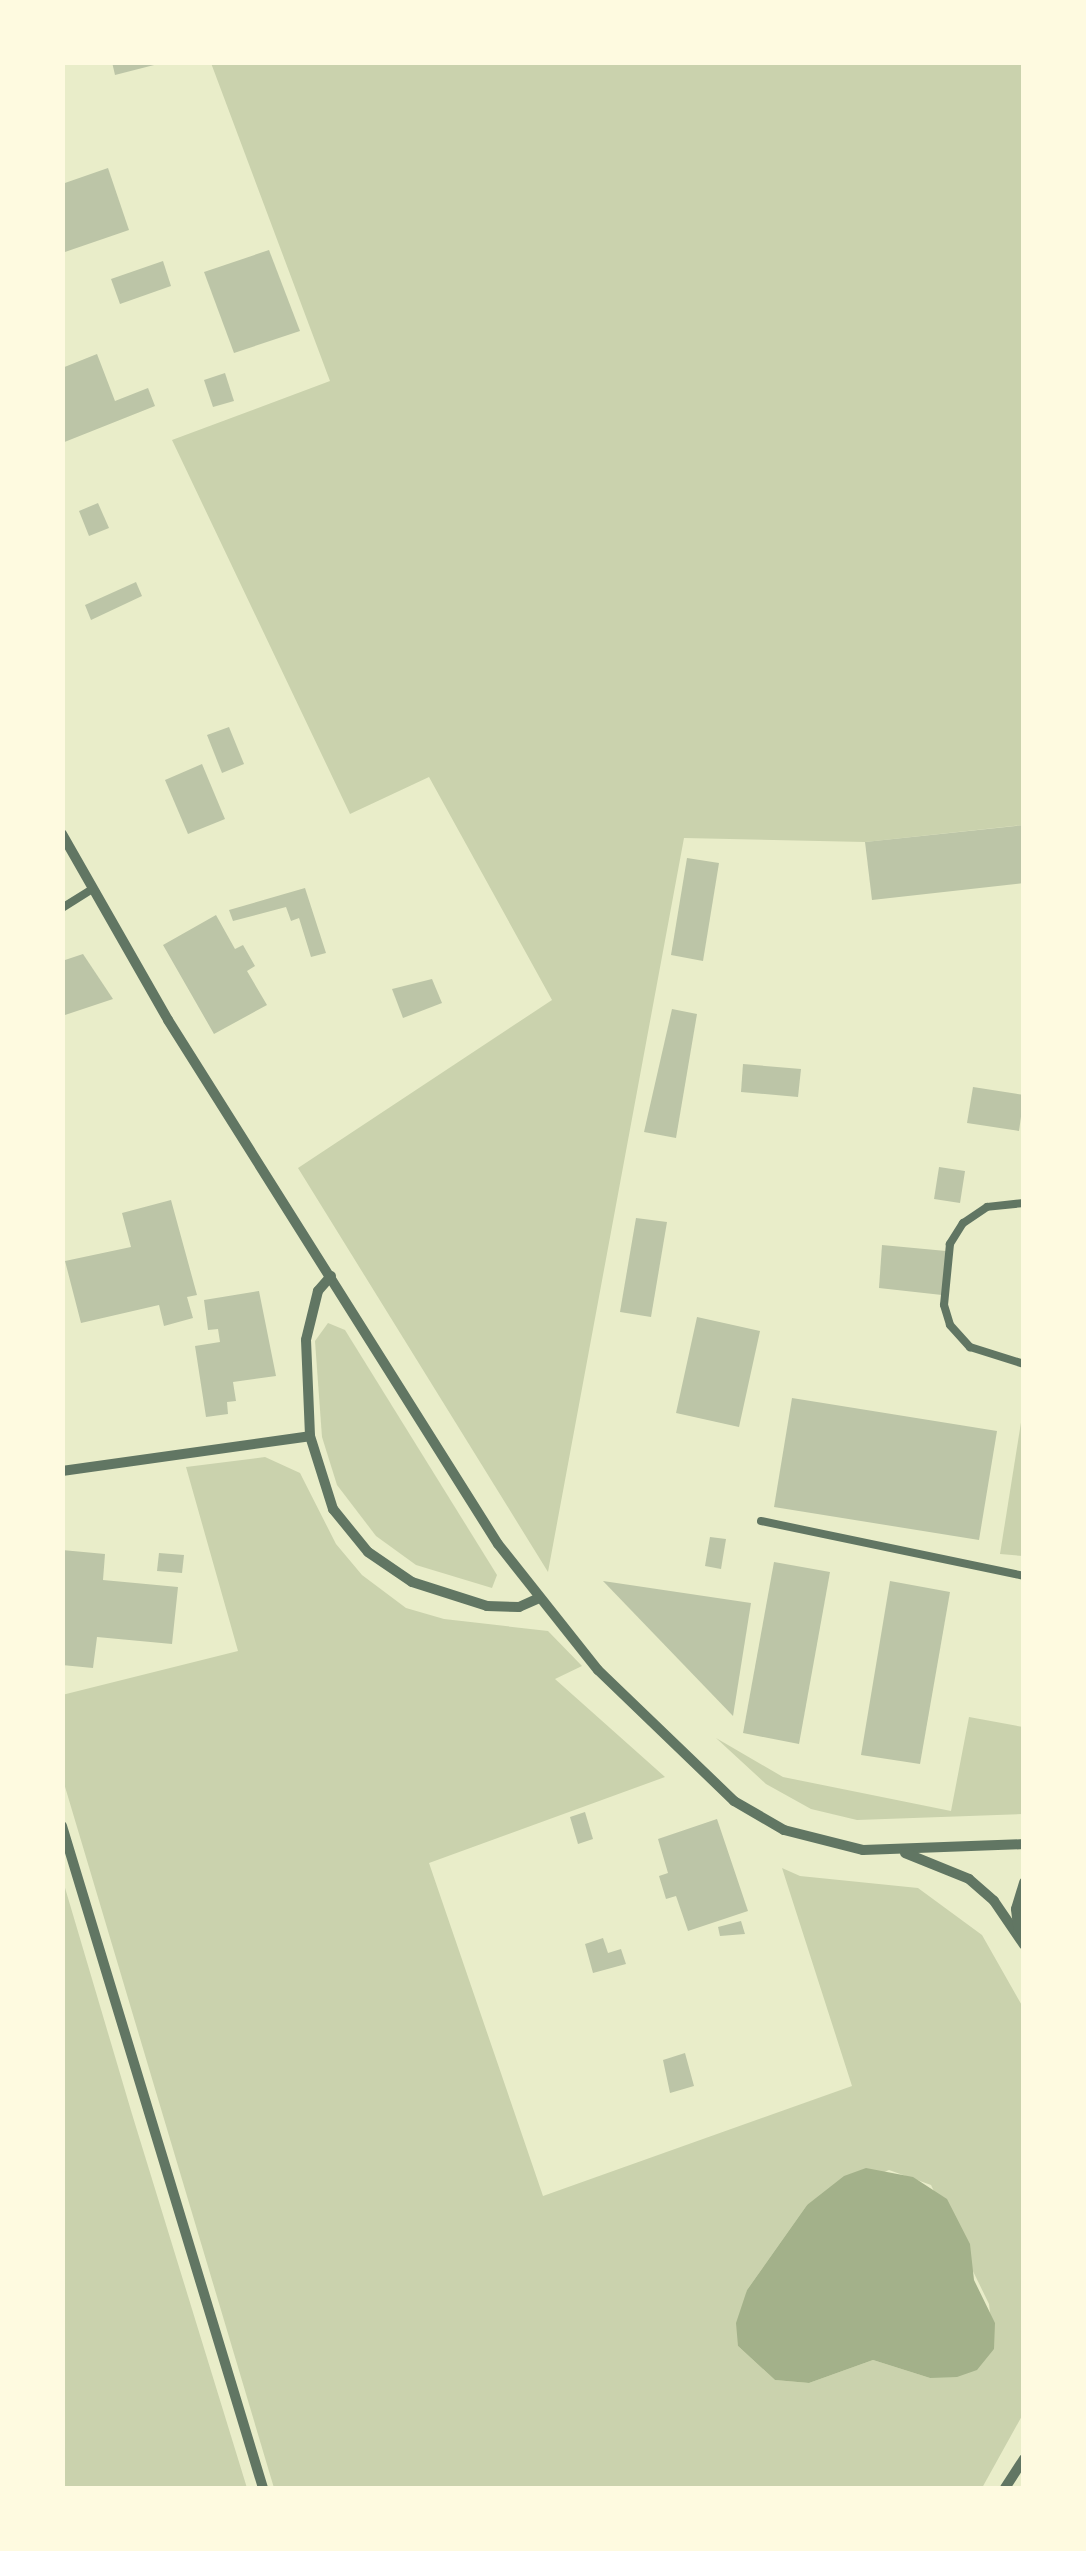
<!DOCTYPE html>
<style>
body{margin:0}
#map{position:relative;width:1086px;height:2551px;overflow:hidden;background:#e9edc9;font-family:Raleway,sans-serif}
div>[style]{position:absolute}
.green>*{inset:0;background:#cad2ad}
.water>*{inset:0;background:#a3b18a}
.building>*{inset:0;background:#bcc5a7}
.service>*{height:8px;margin:-4px;padding:0 4px;transform-origin:4px;border-radius:4px;background:#617663}
.minor>*{height:10px;margin:-5px;padding:0 5px;transform-origin:5px;border-radius:5px;background:#617663}
span{translate:-50% -50%;white-space:nowrap;text-align:center;line-height:1.15;-webkit-text-stroke:10px #fefae0;paint-order:stroke}
.frame{position:absolute;inset:0;border:65px solid #fefae0;pointer-events:none}
</style>
<div id="map">
<div class="green">
<div style="clip-path:polygon(211px 63px,1023px 63px,1023px 825px,865px 842px,684px 838px,548px 1572px,298px 1168px,552px 1000px,429px 777px,350px 814px,172px 440px,330px 381px)"></div>
<div style="clip-path:polygon(328px 1323px,345px 1330px,497px 1575px,492px 1588px,416px 1565px,376px 1536px,337px 1485px,322px 1437px,315px 1341px)"></div>
<div style="clip-path:polygon(1023px 1410px,1024px 1556px,1023px 1556px,1000px 1554px)"></div>
<div style="clip-path:polygon(evenodd,265px 1457px,300px 1473px,336px 1544px,362px 1575px,406px 1608px,444px 1619px,548px 1631px,582px 1666px,555px 1679px,665px 1777px,429px 1863px,543px 2196px,852px 2086px,782px 1868px,800px 1876px,918px 1888px,982px 1935px,1024px 2009px,1023px 2414px,982px 2488px,274px 2488px,63px 1780px,62px 1695px,238px 1651px,186px 1467px,265px 1457px,889px 2170px,931px 2185px,989px 2304px,994px 2349px,930px 2378px,873px 2360px,809px 2383px,775px 2380px,738px 2346px,747px 2290px,807px 2205px,889px 2170px)"></div>
<div style="clip-path:polygon(969px 1717px,1023px 1727px,1023px 1814px,857px 1820px,811px 1809px,766px 1784px,716px 1738px,783px 1777px,951px 1811px)"></div>
<div style="clip-path:polygon(63px 1881px,132px 2114px,247px 2488px,63px 2488px)"></div>
</div>
<div class="water">
<div style="clip-path:polygon(866px 2168px,913px 2177px,947px 2199px,970px 2244px,974px 2280px,995px 2323px,994px 2349px,977px 2370px,957px 2377px,930px 2378px,873px 2360px,809px 2383px,775px 2380px,738px 2346px,736px 2323px,747px 2290px,807px 2205px,844px 2176px)"></div>
</div>
<div class="building">
<div style="clip-path:polygon(112px 62px,157px 62px,158px 64px,115px 75px)"></div>
<div style="clip-path:polygon(108px 168px,129px 230px,62px 253px,62px 184px)"></div>
<div style="clip-path:polygon(269px 250px,300px 331px,234px 353px,204px 272px)"></div>
<div style="clip-path:polygon(163px 261px,171px 286px,120px 304px,111px 279px)"></div>
<div style="clip-path:polygon(97px 354px,115px 401px,148px 388px,155px 406px,62px 443px,62px 368px)"></div>
<div style="clip-path:polygon(225px 373px,234px 401px,213px 407px,204px 380px)"></div>
<div style="clip-path:polygon(98px 503px,109px 528px,89px 536px,79px 511px)"></div>
<div style="clip-path:polygon(136px 582px,142px 596px,91px 620px,85px 605px)"></div>
<div style="clip-path:polygon(229px 727px,244px 764px,222px 773px,207px 735px)"></div>
<div style="clip-path:polygon(202px 764px,225px 819px,188px 834px,165px 780px)"></div>
<div style="clip-path:polygon(1024px 825px,1024px 883px,872px 900px,865px 842px)"></div>
<div style="clip-path:polygon(687px 858px,719px 863px,703px 961px,671px 955px)"></div>
<div style="clip-path:polygon(305px 888px,326px 953px,311px 957px,299px 918px,291px 921px,286px 907px,233px 921px,229px 910px)"></div>
<div style="clip-path:polygon(216px 915px,235px 949px,243px 945px,255px 966px,247px 971px,267px 1005px,214px 1034px,163px 945px)"></div>
<div style="clip-path:polygon(83px 954px,113px 999px,62px 1016px,62px 961px)"></div>
<div style="clip-path:polygon(432px 979px,442px 1003px,403px 1018px,392px 989px)"></div>
<div style="clip-path:polygon(672px 1009px,697px 1014px,676px 1138px,644px 1132px)"></div>
<div style="clip-path:polygon(743px 1064px,801px 1069px,798px 1097px,741px 1092px)"></div>
<div style="clip-path:polygon(973px 1087px,1024px 1095px,1019px 1131px,967px 1123px)"></div>
<div style="clip-path:polygon(939px 1167px,965px 1171px,960px 1203px,934px 1199px)"></div>
<div style="clip-path:polygon(171px 1200px,197px 1295px,187px 1297px,193px 1318px,164px 1326px,159px 1305px,81px 1323px,65px 1261px,131px 1247px,122px 1213px)"></div>
<div style="clip-path:polygon(636px 1218px,667px 1222px,651px 1317px,620px 1312px)"></div>
<div style="clip-path:polygon(882px 1245px,946px 1251px,942px 1295px,879px 1288px)"></div>
<div style="clip-path:polygon(259px 1291px,276px 1376px,233px 1382px,236px 1401px,227px 1402px,228px 1414px,206px 1417px,195px 1346px,220px 1342px,218px 1329px,208px 1330px,204px 1300px)"></div>
<div style="clip-path:polygon(697px 1317px,760px 1331px,739px 1427px,676px 1413px)"></div>
<div style="clip-path:polygon(792px 1398px,997px 1431px,979px 1540px,774px 1507px)"></div>
<div style="clip-path:polygon(710px 1537px,726px 1539px,721px 1569px,705px 1566px)"></div>
<div style="clip-path:polygon(62px 1550px,105px 1554px,103px 1580px,178px 1587px,172px 1644px,97px 1637px,93px 1668px,62px 1665px)"></div>
<div style="clip-path:polygon(159px 1553px,184px 1555px,182px 1573px,157px 1571px)"></div>
<div style="clip-path:polygon(774px 1562px,830px 1572px,799px 1744px,743px 1733px)"></div>
<div style="clip-path:polygon(603px 1581px,751px 1603px,733px 1716px)"></div>
<div style="clip-path:polygon(890px 1581px,950px 1592px,920px 1764px,861px 1755px)"></div>
<div style="clip-path:polygon(585px 1812px,593px 1839px,578px 1844px,570px 1817px)"></div>
<div style="clip-path:polygon(717px 1819px,748px 1911px,688px 1931px,676px 1896px,666px 1899px,659px 1876px,668px 1873px,658px 1839px)"></div>
<div style="clip-path:polygon(741px 1921px,745px 1934px,720px 1936px,718px 1927px)"></div>
<div style="clip-path:polygon(603px 1938px,608px 1953px,621px 1949px,626px 1964px,593px 1973px,585px 1944px)"></div>
<div style="clip-path:polygon(685px 2053px,694px 2086px,670px 2093px,663px 2060px)"></div>
</div>
<div class="service">
<div style="left:62px;top:908px;width:36px;rotate:-32deg"></div>
<div style="left:1024px;top:1203px;width:37px;rotate:174deg"></div>
<div style="left:987px;top:1207px;width:29px;rotate:146deg"></div>
<div style="left:963px;top:1223px;width:25px;rotate:122deg"></div>
<div style="left:950px;top:1244px;width:61px;rotate:95.6deg"></div>
<div style="left:944px;top:1305px;width:21px;rotate:73deg"></div>
<div style="left:950px;top:1325px;width:30px;rotate:48deg"></div>
<div style="left:970px;top:1347px;width:57px;rotate:17.5deg"></div>
<div style="left:761px;top:1521px;width:269px;rotate:11.8deg"></div>
</div>
<div class="minor">
<div style="left:62px;top:834px;width:214px;rotate:60.3deg"></div>
<div style="left:168px;top:1020px;width:619px;rotate:57.8deg"></div>
<div style="left:498px;top:1544px;width:161px;rotate:51.6deg"></div>
<div style="left:598px;top:1670px;width:189px;rotate:43.9deg"></div>
<div style="left:734px;top:1801px;width:58px;rotate:30.1deg"></div>
<div style="left:784px;top:1830px;width:81px;rotate:14.2deg"></div>
<div style="left:863px;top:1850px;width:161px;rotate:-2.1deg"></div>
<div style="left:331px;top:1276px;width:20px;rotate:131deg"></div>
<div style="left:318px;top:1291px;width:50px;rotate:103.8deg"></div>
<div style="left:306px;top:1340px;width:96px;rotate:87.6deg"></div>
<div style="left:310px;top:1436px;width:77px;rotate:72.5deg"></div>
<div style="left:333px;top:1509px;width:55px;rotate:50.9deg"></div>
<div style="left:368px;top:1552px;width:53px;rotate:34.3deg"></div>
<div style="left:412px;top:1582px;width:79px;rotate:17.7deg"></div>
<div style="left:487px;top:1606px;width:32px;rotate:2deg"></div>
<div style="left:519px;top:1607px;width:20px;rotate:-24deg"></div>
<div style="left:62px;top:1471px;width:250px;rotate:-8deg"></div>
<div style="left:62px;top:1826px;width:692px;rotate:73.11deg"></div>
<div style="left:905px;top:1853px;width:69px;rotate:22.1deg"></div>
<div style="left:969px;top:1879px;width:33px;rotate:41deg"></div>
<div style="left:994px;top:1901px;width:53px;rotate:55.7deg"></div>
<div style="left:1019px;top:1934px;width:25px;rotate:-97deg"></div>
<div style="left:1016px;top:1909px;width:28px;rotate:-73deg"></div>
<div style="left:1005px;top:2488px;width:35px;rotate:-57deg"></div>
</div>
<div class="frame"></div>
</div>
